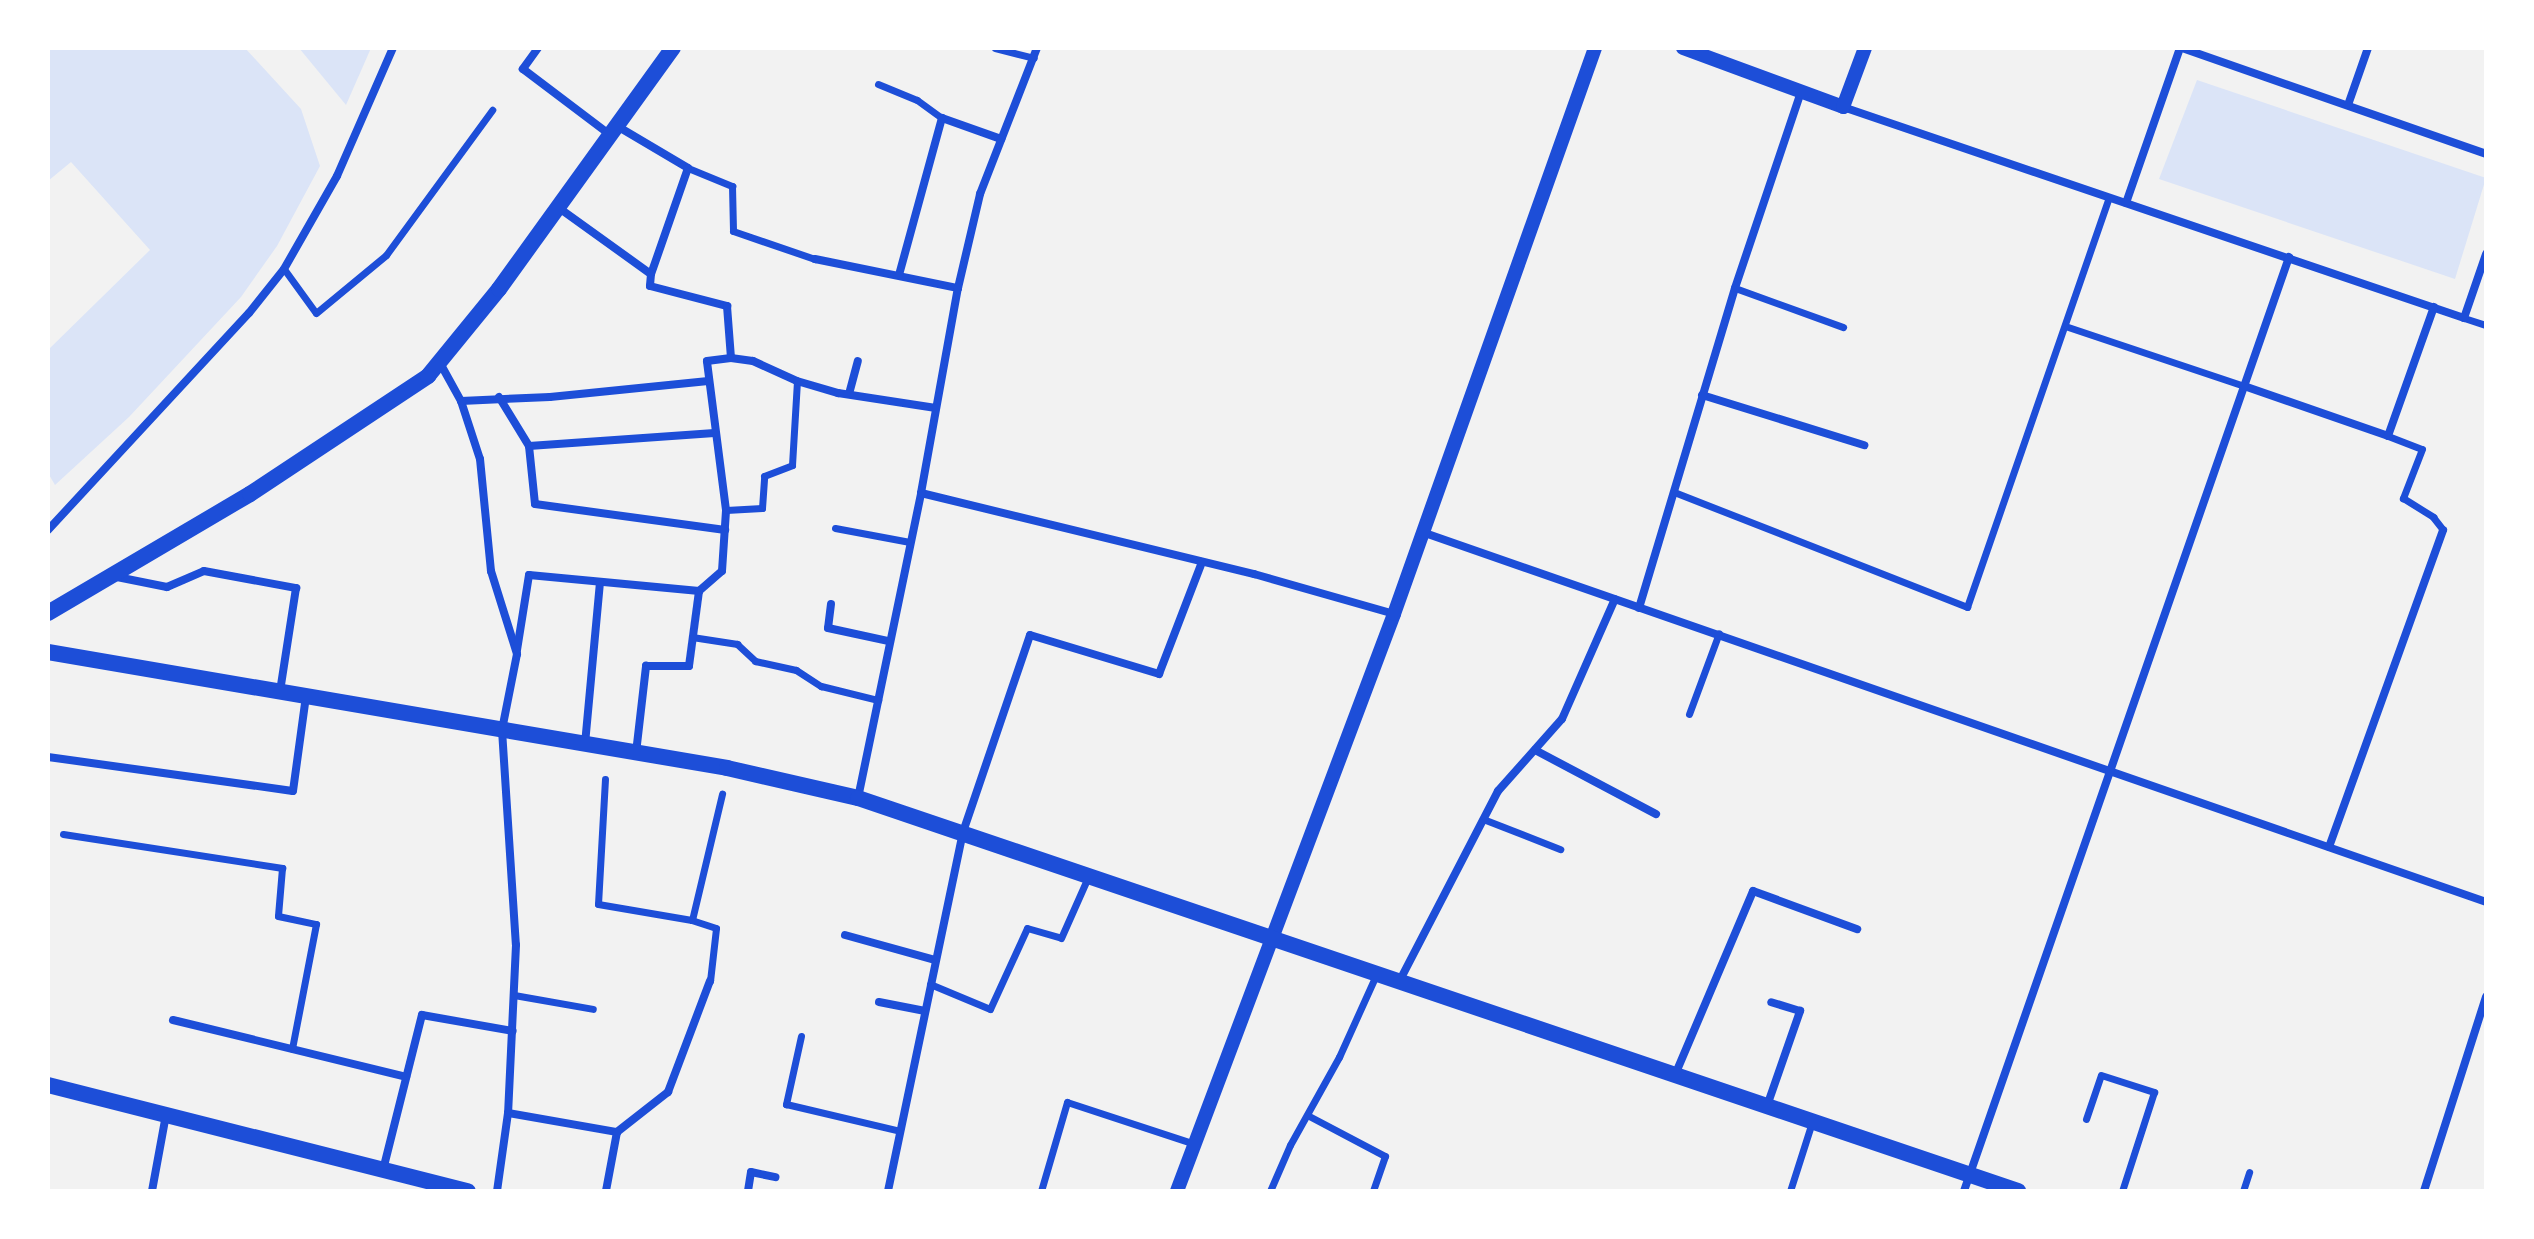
<!DOCTYPE html>
<style>
body{margin:0}
#map{position:relative;width:2534px;height:1239px;overflow:hidden;background:#f2f2f2;font-family:"Alegreya Sans",sans-serif}
div>[style]{position:absolute}
.green>*{inset:0;background:#dbe4f7}
.pedestrian>*{height:7px;margin:-3.5px;padding:0 3.5px;transform-origin:3.5px;border-radius:3.5px;background:#1d4ed8}
.minor>*{height:8px;margin:-4px;padding:0 4px;transform-origin:4px;border-radius:4px;background:#1d4ed8}
.tertiary>*{height:14px;margin:-7px;padding:0 7px;transform-origin:7px;border-radius:7px;background:#1d4ed8}
.secondary>*{height:16px;margin:-8px;padding:0 8px;transform-origin:8px;border-radius:8px;background:#1d4ed8}
span{translate:-50% -50%;white-space:nowrap;text-align:center;line-height:1.15;-webkit-text-stroke:8px #fff;paint-order:stroke}
.frame{position:absolute;inset:0;border:50px solid #fff;pointer-events:none}
</style>
<div id="map">
<div class="green">
<div style="clip-path:polygon(48px 48px,245px 48px,301px 109px,320px 166px,277px 246px,241px 297px,129px 417px,55px 485px,48px 473px,48px 350px,150px 250px,71px 162px,48px 181px)"></div>
<div style="clip-path:polygon(299px 48px,371px 48px,346px 105px)"></div>
<div style="clip-path:polygon(2197px 80px,2486px 178px,2455px 279px,2159px 179px)"></div>
</div>
<div class="pedestrian">
<div style="left:995px;top:48px;width:40px;rotate:14.4deg"></div>
<div style="left:878px;top:84px;width:42px;rotate:22.3deg"></div>
<div style="left:917px;top:100px;width:31px;rotate:36deg"></div>
<div style="left:688px;top:168px;width:48px;rotate:22.2deg"></div>
<div style="left:732px;top:186px;width:45px;rotate:88.7deg"></div>
<div style="left:733px;top:231px;width:87px;rotate:18.9deg"></div>
<div style="left:284px;top:269px;width:54px;rotate:54deg"></div>
<div style="left:316px;top:313px;width:91px;rotate:-39.6deg"></div>
<div style="left:386px;top:255px;width:180px;rotate:-53.8deg"></div>
<div style="left:1735px;top:288px;width:115px;rotate:19.9deg"></div>
<div style="left:2464px;top:318px;width:23px;rotate:18deg"></div>
<div style="left:2065px;top:326px;width:189px;rotate:18.5deg"></div>
<div style="left:2388px;top:436px;width:36px;rotate:21deg"></div>
<div style="left:2422px;top:449px;width:53px;rotate:111.2deg"></div>
<div style="left:2403px;top:498px;width:36px;rotate:32deg"></div>
<div style="left:2433px;top:517px;width:16px;rotate:52deg"></div>
<div style="left:1674px;top:492px;width:315px;rotate:21.4deg"></div>
<div style="left:1967px;top:607px;width:433px;rotate:-70.9deg"></div>
<div style="left:726px;top:510px;width:36px;rotate:-3deg"></div>
<div style="left:762px;top:508px;width:32px;rotate:-86deg"></div>
<div style="left:764px;top:476px;width:30px;rotate:-21deg"></div>
<div style="left:792px;top:465px;width:84px;rotate:-86.6deg"></div>
<div style="left:835px;top:528px;width:76px;rotate:10.6deg"></div>
<div style="left:692px;top:637px;width:46px;rotate:8.8deg"></div>
<div style="left:737px;top:644px;width:25px;rotate:43deg"></div>
<div style="left:755px;top:661px;width:42px;rotate:12.4deg"></div>
<div style="left:796px;top:670px;width:30px;rotate:33deg"></div>
<div style="left:821px;top:686px;width:59px;rotate:13.8deg"></div>
<div style="left:1689px;top:714px;width:86px;rotate:-69.7deg"></div>
<div style="left:605px;top:779px;width:125px;rotate:93.2deg"></div>
<div style="left:598px;top:904px;width:95px;rotate:9.7deg"></div>
<div style="left:1483px;top:819px;width:83px;rotate:21.3deg"></div>
<div style="left:63px;top:834px;width:222px;rotate:8.8deg"></div>
<div style="left:282px;top:868px;width:48px;rotate:94.8deg"></div>
<div style="left:278px;top:916px;width:39px;rotate:12deg"></div>
<div style="left:316px;top:924px;width:127px;rotate:100.9deg"></div>
<div style="left:710px;top:981px;width:53px;rotate:-83.5deg"></div>
<div style="left:716px;top:928px;width:25px;rotate:-162deg"></div>
<div style="left:692px;top:920px;width:130px;rotate:-76.6deg"></div>
<div style="left:930px;top:984px;width:65px;rotate:22.6deg"></div>
<div style="left:990px;top:1009px;width:89px;rotate:-65.4deg"></div>
<div style="left:1027px;top:928px;width:35px;rotate:16deg"></div>
<div style="left:1061px;top:938px;width:67px;rotate:-66.1deg"></div>
<div style="left:514px;top:995px;width:80px;rotate:10deg"></div>
<div style="left:801px;top:1036px;width:70px;rotate:102.4deg"></div>
<div style="left:786px;top:1104px;width:117px;rotate:13.3deg"></div>
<div style="left:1309px;top:1116px;width:86px;rotate:27.8deg"></div>
<div style="left:1385px;top:1156px;width:37px;rotate:109deg"></div>
<div style="left:2086px;top:1119px;width:46px;rotate:-71.2deg"></div>
<div style="left:2101px;top:1075px;width:56px;rotate:17.8deg"></div>
<div style="left:2154px;top:1092px;width:104px;rotate:107.9deg"></div>
<div style="left:1041px;top:1191px;width:93px;rotate:-73.7deg"></div>
<div style="left:1067px;top:1102px;width:135px;rotate:18.2deg"></div>
<div style="left:1270px;top:1191px;width:50px;rotate:-66.5deg"></div>
<div style="left:1290px;top:1145px;width:101px;rotate:-60.9deg"></div>
<div style="left:1339px;top:1057px;width:90px;rotate:-65.7deg"></div>
<div style="left:1790px;top:1191px;width:72px;rotate:-72.3deg"></div>
<div style="left:2243px;top:1191px;width:20px;rotate:-72deg"></div>
</div>
<div class="minor">
<div style="left:538px;top:48px;width:26px;rotate:126deg"></div>
<div style="left:523px;top:69px;width:108px;rotate:37.1deg"></div>
<div style="left:2182px;top:48px;width:322px;rotate:19.2deg"></div>
<div style="left:2348px;top:105px;width:60px;rotate:-70.7deg"></div>
<div style="left:1843px;top:107px;width:656px;rotate:18.77deg"></div>
<div style="left:2464px;top:318px;width:68px;rotate:-71deg"></div>
<div style="left:617px;top:126px;width:82px;rotate:30.6deg"></div>
<div style="left:688px;top:168px;width:112px;rotate:109.2deg"></div>
<div style="left:2126px;top:203px;width:164px;rotate:-70.8deg"></div>
<div style="left:559px;top:208px;width:113px;rotate:35.7deg"></div>
<div style="left:651px;top:274px;width:12px;rotate:95deg"></div>
<div style="left:650px;top:286px;width:80px;rotate:14.6deg"></div>
<div style="left:727px;top:306px;width:52px;rotate:85.6deg"></div>
<div style="left:815px;top:259px;width:146px;rotate:11.5deg"></div>
<div style="left:899px;top:275px;width:163px;rotate:-74.7deg"></div>
<div style="left:942px;top:118px;width:63px;rotate:19.6deg"></div>
<div style="left:440px;top:363px;width:43px;rotate:61.1deg"></div>
<div style="left:461px;top:401px;width:61px;rotate:71.9deg"></div>
<div style="left:480px;top:459px;width:113px;rotate:84.4deg"></div>
<div style="left:491px;top:571px;width:87px;rotate:72.6deg"></div>
<div style="left:517px;top:654px;width:77px;rotate:101.2deg"></div>
<div style="left:502px;top:730px;width:215px;rotate:86.3deg"></div>
<div style="left:516px;top:945px;width:168px;rotate:92.7deg"></div>
<div style="left:508px;top:1113px;width:79px;rotate:98deg"></div>
<div style="left:2244px;top:386px;width:152px;rotate:19.1deg"></div>
<div style="left:2388px;top:436px;width:137px;rotate:-70.4deg"></div>
<div style="left:849px;top:394px;width:34px;rotate:-75deg"></div>
<div style="left:1702px;top:395px;width:170px;rotate:17.2deg"></div>
<div style="left:499px;top:397px;width:57px;rotate:58.5deg"></div>
<div style="left:529px;top:446px;width:58px;rotate:84.1deg"></div>
<div style="left:535px;top:504px;width:192px;rotate:7.8deg"></div>
<div style="left:461px;top:401px;width:89px;rotate:-2.6deg"></div>
<div style="left:550px;top:397px;width:159px;rotate:-5.8deg"></div>
<div style="left:529px;top:446px;width:186px;rotate:-4deg"></div>
<div style="left:921px;top:493px;width:343px;rotate:13.7deg"></div>
<div style="left:1254px;top:574px;width:146px;rotate:15.9deg"></div>
<div style="left:48px;top:530px;width:296px;rotate:-47.2deg"></div>
<div style="left:249px;top:313px;width:56px;rotate:-51.5deg"></div>
<div style="left:284px;top:269px;width:107px;rotate:-60.3deg"></div>
<div style="left:337px;top:176px;width:140px;rotate:-66.4deg"></div>
<div style="left:1422px;top:532px;width:1126px;rotate:19.17deg"></div>
<div style="left:112px;top:576px;width:56px;rotate:11.3deg"></div>
<div style="left:167px;top:587px;width:40px;rotate:-23.4deg"></div>
<div style="left:204px;top:571px;width:94px;rotate:10.5deg"></div>
<div style="left:296px;top:588px;width:104px;rotate:98.8deg"></div>
<div style="left:831px;top:604px;width:24px;rotate:97deg"></div>
<div style="left:828px;top:628px;width:61px;rotate:12.2deg"></div>
<div style="left:1639px;top:608px;width:334px;rotate:-73.3deg"></div>
<div style="left:1735px;top:288px;width:207px;rotate:-71.4deg"></div>
<div style="left:517px;top:650px;width:76px;rotate:-80.9deg"></div>
<div style="left:529px;top:575px;width:171px;rotate:5.4deg"></div>
<div style="left:585px;top:744px;width:162px;rotate:-84.7deg"></div>
<div style="left:1535px;top:750px;width:137px;rotate:27.9deg"></div>
<div style="left:636px;top:753px;width:88px;rotate:-83.4deg"></div>
<div style="left:646px;top:666px;width:43px"></div>
<div style="left:689px;top:666px;width:76px;rotate:-82.4deg"></div>
<div style="left:699px;top:591px;width:30px;rotate:-41deg"></div>
<div style="left:722px;top:571px;width:61px;rotate:-86.2deg"></div>
<div style="left:726px;top:510px;width:150px;rotate:-97.3deg"></div>
<div style="left:707px;top:361px;width:24px;rotate:-7deg"></div>
<div style="left:731px;top:358px;width:22px;rotate:8deg"></div>
<div style="left:753px;top:361px;width:48px;rotate:24.4deg"></div>
<div style="left:797px;top:381px;width:43px;rotate:16.3deg"></div>
<div style="left:838px;top:393px;width:99px;rotate:8.7deg"></div>
<div style="left:48px;top:757px;width:247px;rotate:7.9deg"></div>
<div style="left:293px;top:791px;width:96px;rotate:-82.2deg"></div>
<div style="left:858px;top:798px;width:311px;rotate:-78.3deg"></div>
<div style="left:921px;top:493px;width:208px;rotate:-79.8deg"></div>
<div style="left:958px;top:288px;width:97px;rotate:-76.8deg"></div>
<div style="left:980px;top:194px;width:157px;rotate:-68.7deg"></div>
<div style="left:2329px;top:847px;width:337px;rotate:-70.2deg"></div>
<div style="left:845px;top:935px;width:93px;rotate:15.5deg"></div>
<div style="left:1399px;top:982px;width:215px;rotate:-62.6deg"></div>
<div style="left:1498px;top:791px;width:96px;rotate:-48.4deg"></div>
<div style="left:1562px;top:719px;width:131px;rotate:-66.2deg"></div>
<div style="left:879px;top:1002px;width:47px;rotate:11.1deg"></div>
<div style="left:173px;top:1020px;width:240px;rotate:13.7deg"></div>
<div style="left:1675px;top:1075px;width:200px;rotate:-67deg"></div>
<div style="left:1753px;top:891px;width:111px;rotate:20.1deg"></div>
<div style="left:1767px;top:1106px;width:101px;rotate:-70.8deg"></div>
<div style="left:1800px;top:1011px;width:30px;rotate:-163deg"></div>
<div style="left:508px;top:1113px;width:111px;rotate:9.9deg"></div>
<div style="left:617px;top:1132px;width:60px;rotate:100.6deg"></div>
<div style="left:617px;top:1132px;width:65px;rotate:-38.1deg"></div>
<div style="left:668px;top:1092px;width:119px;rotate:-69.3deg"></div>
<div style="left:383px;top:1170px;width:160px;rotate:-75.9deg"></div>
<div style="left:422px;top:1015px;width:92px;rotate:10deg"></div>
<div style="left:152px;top:1191px;width:77px;rotate:-79.6deg"></div>
<div style="left:748px;top:1191px;width:19px;rotate:-81deg"></div>
<div style="left:751px;top:1172px;width:25px;rotate:12deg"></div>
<div style="left:888px;top:1191px;width:367px;rotate:-78.2deg"></div>
<div style="left:963px;top:832px;width:208px;rotate:-71.2deg"></div>
<div style="left:1030px;top:635px;width:135px;rotate:16.8deg"></div>
<div style="left:1159px;top:674px;width:120px;rotate:-69deg"></div>
<div style="left:1964px;top:1191px;width:989px;rotate:-70.81deg"></div>
<div style="left:2424px;top:1191px;width:204px;rotate:-72.3deg"></div>
</div>
<div class="tertiary">
<div style="left:1683px;top:48px;width:171px;rotate:20.2deg"></div>
<div style="left:1843px;top:107px;width:63px;rotate:-69.6deg"></div>
<div style="left:1177px;top:1191px;width:616px;rotate:-69.39deg"></div>
<div style="left:1394px;top:614px;width:601px;rotate:-70.45deg"></div>
</div>
<div class="secondary">
<div style="left:48px;top:613px;width:234px;rotate:-30.5deg"></div>
<div style="left:250px;top:494px;width:214px;rotate:-33.5deg"></div>
<div style="left:428px;top:376px;width:112px;rotate:-50.8deg"></div>
<div style="left:499px;top:289px;width:297px;rotate:-54.2deg"></div>
<div style="left:48px;top:652px;width:689px;rotate:9.69deg"></div>
<div style="left:727px;top:768px;width:134px;rotate:12.9deg"></div>
<div style="left:858px;top:798px;width:1225px;rotate:18.72deg"></div>
<div style="left:48px;top:1085px;width:433px;rotate:14.2deg"></div>
</div>
<div class="frame"></div>
</div>
